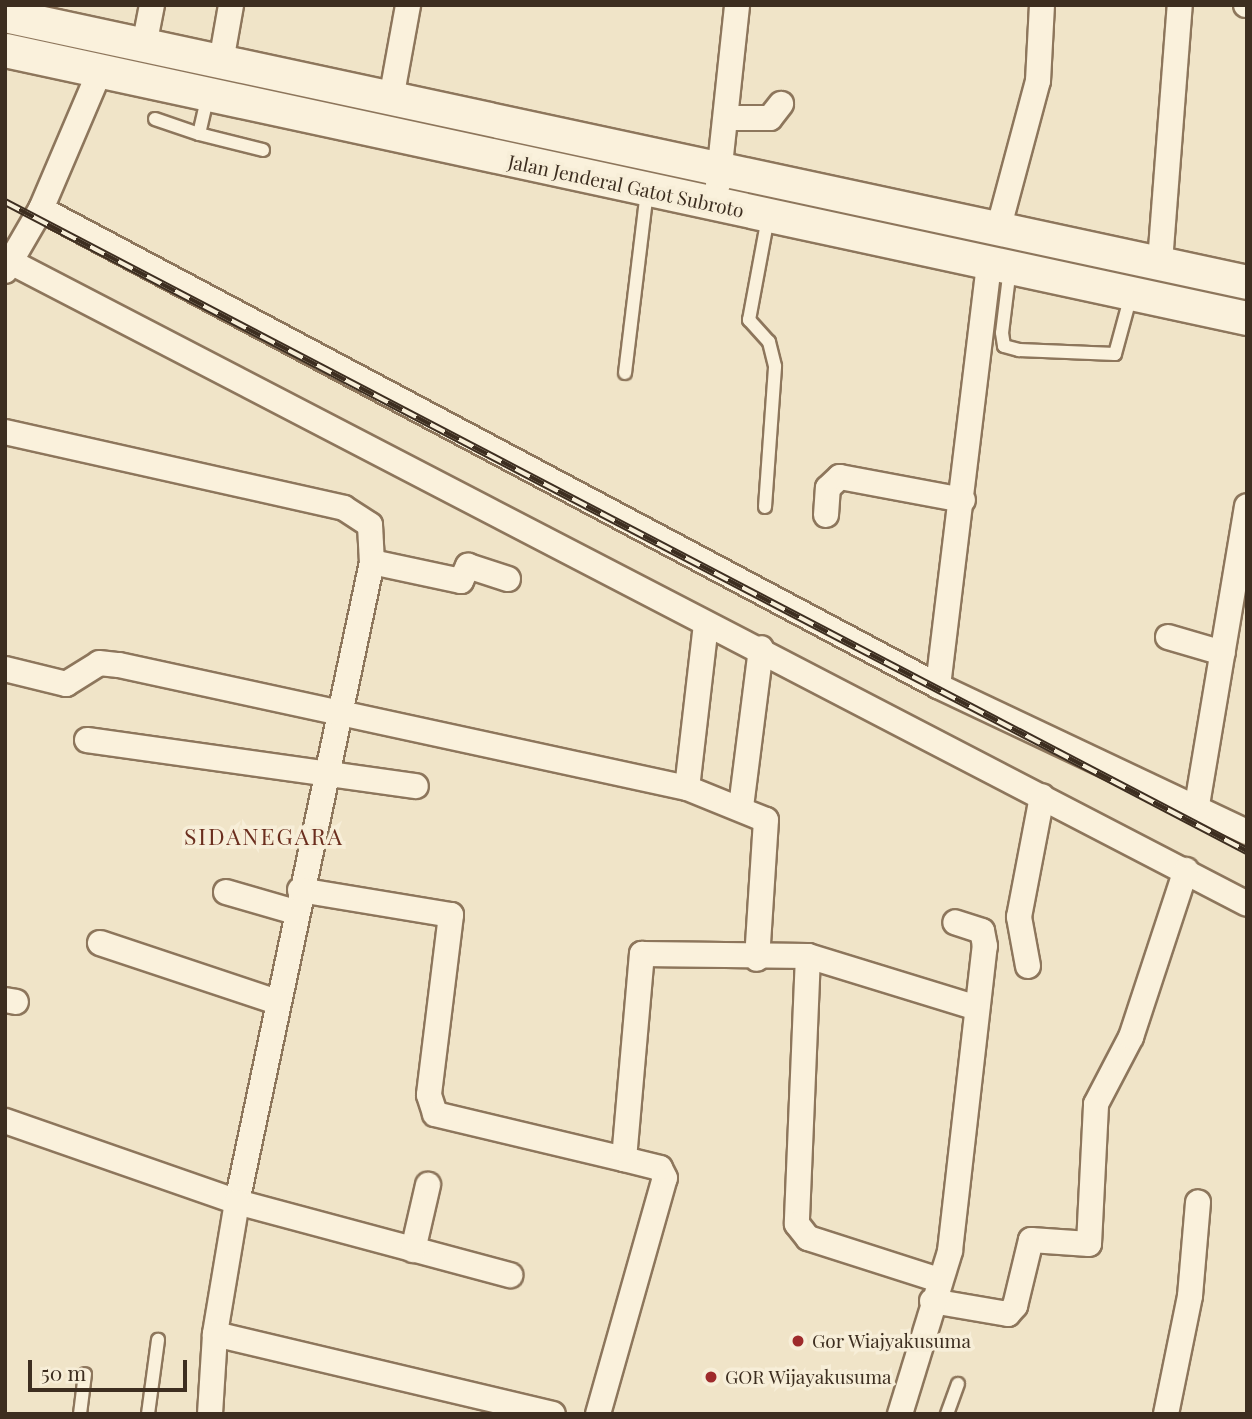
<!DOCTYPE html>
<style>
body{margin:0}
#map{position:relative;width:1252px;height:1419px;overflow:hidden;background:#f0e4c8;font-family:"Playfair Display",serif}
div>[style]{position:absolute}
.roads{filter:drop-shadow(2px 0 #8d765c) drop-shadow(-2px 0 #8d765c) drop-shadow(0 2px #8d765c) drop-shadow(0 -2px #8d765c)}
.service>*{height:12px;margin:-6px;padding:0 6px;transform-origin:6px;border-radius:6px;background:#faf1dc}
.minor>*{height:24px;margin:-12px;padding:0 12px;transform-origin:12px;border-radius:12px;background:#faf1dc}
.secondary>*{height:33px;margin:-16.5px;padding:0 16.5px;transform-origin:16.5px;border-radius:16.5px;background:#faf1dc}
.rail>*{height:8px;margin-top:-4px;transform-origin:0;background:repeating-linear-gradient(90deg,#f7eed8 0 16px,#3d2e20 0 32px);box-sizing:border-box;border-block:2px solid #3d2e20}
.dots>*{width:19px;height:19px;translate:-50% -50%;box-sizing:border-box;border:4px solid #f7eed8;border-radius:50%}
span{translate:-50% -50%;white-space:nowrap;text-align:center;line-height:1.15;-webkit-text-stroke:7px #f7eed8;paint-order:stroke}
.street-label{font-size:19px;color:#3d2e20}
.poi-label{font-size:19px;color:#3d2e20}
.left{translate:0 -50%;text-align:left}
.quarter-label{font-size:23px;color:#6b2e1e;letter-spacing:2px}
.frame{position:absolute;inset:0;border:7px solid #3d2e20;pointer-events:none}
.scale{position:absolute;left:28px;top:1360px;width:159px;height:32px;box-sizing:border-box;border:4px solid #3d2e20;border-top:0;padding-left:9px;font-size:21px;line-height:24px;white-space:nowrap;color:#3d2e20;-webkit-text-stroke:5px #f7eed8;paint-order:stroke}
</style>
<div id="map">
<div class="roads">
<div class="service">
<div style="left:208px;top:95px;width:40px;rotate:103deg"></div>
<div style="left:199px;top:134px;width:66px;rotate:14deg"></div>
<div style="left:155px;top:119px;width:46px;rotate:18.8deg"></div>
<div style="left:1010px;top:268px;width:65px;rotate:97deg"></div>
<div style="left:1002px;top:333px;width:13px;rotate:81deg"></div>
<div style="left:1004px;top:346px;width:16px;rotate:15deg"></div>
<div style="left:1019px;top:350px;width:96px;rotate:2.4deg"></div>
<div style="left:1115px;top:354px;width:61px;rotate:-74.8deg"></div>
<div style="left:625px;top:373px;width:182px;rotate:-83.1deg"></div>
<div style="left:765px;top:507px;width:141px;rotate:-85.9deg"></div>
<div style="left:775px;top:366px;width:25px;rotate:-104deg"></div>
<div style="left:769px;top:342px;width:30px;rotate:-132deg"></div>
<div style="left:749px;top:320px;width:105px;rotate:-79.5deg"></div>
<div style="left:80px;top:1414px;width:40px;rotate:-82.9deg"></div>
<div style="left:148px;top:1414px;width:75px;rotate:-82.3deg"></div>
<div style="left:947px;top:1414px;width:32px;rotate:-70deg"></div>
</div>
<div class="minor">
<div style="left:1246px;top:5px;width:1px"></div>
<div style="left:144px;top:46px;width:42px;rotate:-79deg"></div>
<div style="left:221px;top:62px;width:58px;rotate:-80deg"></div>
<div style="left:391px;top:99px;width:96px;rotate:-79.7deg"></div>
<div style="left:726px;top:118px;width:44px"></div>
<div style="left:770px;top:118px;width:18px;rotate:-52deg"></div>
<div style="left:718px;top:184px;width:180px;rotate:-83.9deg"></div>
<div style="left:41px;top:209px;width:1016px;rotate:28deg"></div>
<div style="left:938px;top:686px;width:342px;rotate:25.3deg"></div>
<div style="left:998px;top:230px;width:154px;rotate:-75deg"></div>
<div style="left:1038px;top:81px;width:76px;rotate:-87deg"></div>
<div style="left:5px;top:259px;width:1399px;rotate:27.44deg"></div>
<div style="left:1160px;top:262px;width:258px;rotate:-85.6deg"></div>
<div style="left:5px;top:271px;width:72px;rotate:-59.9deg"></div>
<div style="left:41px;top:209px;width:150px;rotate:-66.9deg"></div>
<div style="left:5px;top:432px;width:347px;rotate:12.6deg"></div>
<div style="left:344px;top:508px;width:31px;rotate:33deg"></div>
<div style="left:370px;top:525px;width:37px;rotate:87deg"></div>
<div style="left:372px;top:562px;width:654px;rotate:101.91deg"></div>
<div style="left:237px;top:1202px;width:283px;rotate:15deg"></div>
<div style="left:826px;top:515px;width:27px;rotate:-86deg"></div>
<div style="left:828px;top:488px;width:16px;rotate:-43deg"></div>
<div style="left:840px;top:477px;width:125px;rotate:10.6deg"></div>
<div style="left:372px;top:562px;width:91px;rotate:12.1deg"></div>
<div style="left:461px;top:581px;width:17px;rotate:-65deg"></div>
<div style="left:468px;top:566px;width:42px;rotate:18deg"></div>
<div style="left:706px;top:624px;width:165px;rotate:96.6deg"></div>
<div style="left:687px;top:788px;width:85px;rotate:22.1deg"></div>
<div style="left:766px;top:820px;width:139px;rotate:93.7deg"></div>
<div style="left:1168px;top:637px;width:57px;rotate:16.2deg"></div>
<div style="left:5px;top:669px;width:63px;rotate:13.8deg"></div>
<div style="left:66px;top:684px;width:39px;rotate:-32deg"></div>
<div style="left:99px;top:663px;width:20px;rotate:6deg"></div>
<div style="left:119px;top:665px;width:581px;rotate:12.22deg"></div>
<div style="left:938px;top:686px;width:426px;rotate:-83.1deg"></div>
<div style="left:87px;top:740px;width:332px;rotate:8deg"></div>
<div style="left:741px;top:807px;width:160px;rotate:-82.8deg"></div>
<div style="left:1196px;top:811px;width:309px;rotate:-80.5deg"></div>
<div style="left:300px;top:890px;width:153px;rotate:9.4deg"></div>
<div style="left:451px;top:915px;width:181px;rotate:97deg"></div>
<div style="left:429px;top:1095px;width:20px;rotate:72deg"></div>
<div style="left:435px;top:1114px;width:194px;rotate:13.4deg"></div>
<div style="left:226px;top:892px;width:72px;rotate:16.2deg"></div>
<div style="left:100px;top:943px;width:187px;rotate:18.4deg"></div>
<div style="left:808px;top:956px;width:268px;rotate:92.4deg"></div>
<div style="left:797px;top:1224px;width:18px;rotate:52deg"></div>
<div style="left:808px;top:1238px;width:138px;rotate:17.8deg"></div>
<div style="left:1028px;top:966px;width:50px;rotate:-100.4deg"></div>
<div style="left:1019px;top:917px;width:123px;rotate:-79.2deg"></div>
<div style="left:5px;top:1000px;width:11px;rotate:10deg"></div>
<div style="left:5px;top:1121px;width:246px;rotate:19.2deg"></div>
<div style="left:237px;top:1202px;width:134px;rotate:99.5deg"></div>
<div style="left:215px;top:1334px;width:347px;rotate:13.3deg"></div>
<div style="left:413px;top:1250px;width:67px;rotate:-77deg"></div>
<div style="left:932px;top:1301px;width:77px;rotate:9.7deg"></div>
<div style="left:1008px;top:1314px;width:11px;rotate:-49deg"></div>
<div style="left:1015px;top:1306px;width:68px;rotate:-76.4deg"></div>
<div style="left:1031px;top:1240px;width:58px;rotate:3.9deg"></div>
<div style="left:1089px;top:1244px;width:140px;rotate:-87.1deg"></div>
<div style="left:1096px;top:1104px;width:76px;rotate:-62.4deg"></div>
<div style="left:1131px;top:1037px;width:176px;rotate:-71.8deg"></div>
<div style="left:210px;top:1414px;width:80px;rotate:-86.4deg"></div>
<div style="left:598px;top:1414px;width:245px;rotate:-74.2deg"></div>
<div style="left:665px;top:1178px;width:11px;rotate:-117deg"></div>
<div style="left:660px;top:1168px;width:37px;rotate:-166deg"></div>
<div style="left:624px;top:1159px;width:206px;rotate:-85deg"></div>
<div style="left:642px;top:954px;width:166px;rotate:0.7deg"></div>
<div style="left:808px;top:956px;width:177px;rotate:17.1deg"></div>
<div style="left:900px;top:1414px;width:170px;rotate:-72.9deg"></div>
<div style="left:950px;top:1251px;width:307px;rotate:-83.5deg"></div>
<div style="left:985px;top:946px;width:15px;rotate:-101deg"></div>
<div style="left:982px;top:931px;width:28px;rotate:-162deg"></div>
<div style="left:1166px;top:1414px;width:120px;rotate:-78.5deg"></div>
<div style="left:1190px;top:1296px;width:94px;rotate:-85.1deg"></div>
</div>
<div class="secondary">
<div style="left:5px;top:15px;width:1270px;rotate:12.13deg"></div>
<div style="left:5px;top:50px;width:1271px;rotate:12.18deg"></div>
</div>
</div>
<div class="rail">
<div style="left:5px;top:202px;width:1401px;rotate:27.59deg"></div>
</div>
<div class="dots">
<div style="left:798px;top:1341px;background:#9e2a2b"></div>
<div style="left:711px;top:1377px;background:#9e2a2b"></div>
</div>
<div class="street-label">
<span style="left:626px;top:186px;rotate:12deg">Jalan Jenderal Gatot Subroto</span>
</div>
<div class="poi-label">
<span class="left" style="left:812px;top:1341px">Gor Wiajyakusuma</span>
<span class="left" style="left:725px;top:1377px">GOR Wijayakusuma</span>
</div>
<div class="quarter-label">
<span style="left:264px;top:836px">SIDANEGARA</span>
</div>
<div class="frame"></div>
<div class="scale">50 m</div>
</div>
